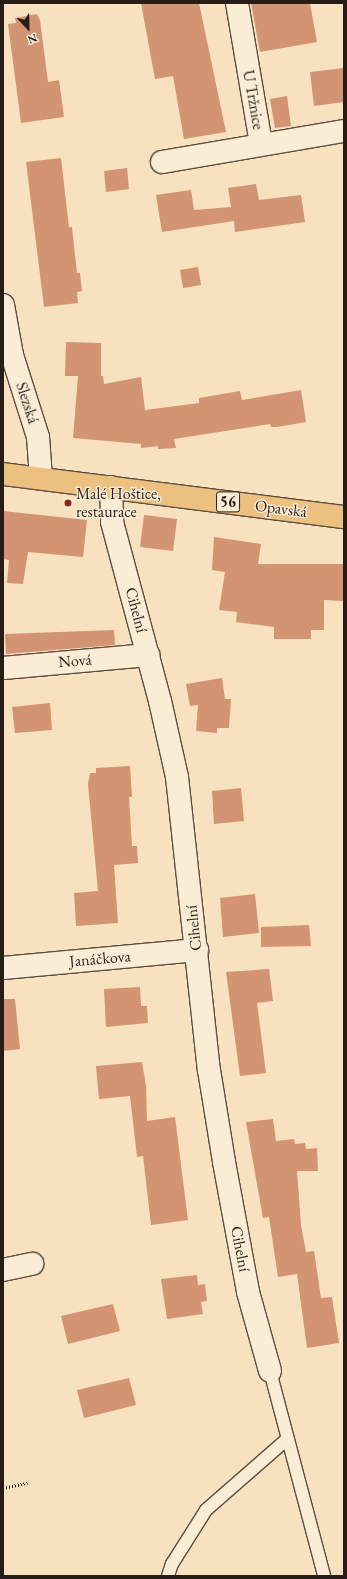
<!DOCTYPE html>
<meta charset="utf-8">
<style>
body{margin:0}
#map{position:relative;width:347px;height:1579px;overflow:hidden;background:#f7e1be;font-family:"EB Garamond",serif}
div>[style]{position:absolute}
.building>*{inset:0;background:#d39474}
.path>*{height:2.5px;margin-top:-1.25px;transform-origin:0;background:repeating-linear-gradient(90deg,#281c17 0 1px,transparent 0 3px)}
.roads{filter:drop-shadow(1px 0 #5c4d41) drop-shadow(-1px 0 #5c4d41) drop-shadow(0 1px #5c4d41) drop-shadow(0 -1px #5c4d41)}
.lane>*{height:12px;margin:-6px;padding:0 6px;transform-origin:6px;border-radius:6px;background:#faecd5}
.street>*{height:22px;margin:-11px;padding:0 11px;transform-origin:11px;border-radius:11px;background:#faecd5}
.primary>*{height:22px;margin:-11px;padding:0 11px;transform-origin:11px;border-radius:11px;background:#ecc07f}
.dots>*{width:11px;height:11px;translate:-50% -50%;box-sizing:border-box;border:2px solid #faecd5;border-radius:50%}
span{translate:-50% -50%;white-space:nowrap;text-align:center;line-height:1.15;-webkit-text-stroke:3px #faecd5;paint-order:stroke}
.shield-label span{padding:1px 3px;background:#faecd5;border:1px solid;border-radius:3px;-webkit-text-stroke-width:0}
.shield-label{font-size:15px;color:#281c17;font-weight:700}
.street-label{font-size:16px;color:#281c17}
.poi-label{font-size:16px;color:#281c17}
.left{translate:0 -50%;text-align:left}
.frame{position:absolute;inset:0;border:4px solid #281c17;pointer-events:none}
.north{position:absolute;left:8px;top:8px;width:40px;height:40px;-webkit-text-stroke:3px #faecd5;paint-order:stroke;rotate:158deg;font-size:11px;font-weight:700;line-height:16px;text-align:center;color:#281c17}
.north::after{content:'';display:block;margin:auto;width:14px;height:18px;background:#281c17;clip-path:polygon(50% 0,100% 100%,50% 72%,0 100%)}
</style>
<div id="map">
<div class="building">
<div style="clip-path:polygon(141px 3px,199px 3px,226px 132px,184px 139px,173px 76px,155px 79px)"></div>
<div style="clip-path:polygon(251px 3px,310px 3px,317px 42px,260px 52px)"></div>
<div style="clip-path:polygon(37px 14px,40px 20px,48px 82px,59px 80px,64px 117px,21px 123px,8px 24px,16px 23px,15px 18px)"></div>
<div style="clip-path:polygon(344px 68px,344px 102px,314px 106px,310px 72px)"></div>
<div style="clip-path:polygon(287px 96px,291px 126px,275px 128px,270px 99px)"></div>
<div style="clip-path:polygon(61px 158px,69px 227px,72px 227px,77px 273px,80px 273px,82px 291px,77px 292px,78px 303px,44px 307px,26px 162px)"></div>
<div style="clip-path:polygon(127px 168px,129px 189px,106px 192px,104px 171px)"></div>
<div style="clip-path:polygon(256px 184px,259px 200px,301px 195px,305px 222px,235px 232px,234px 221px,162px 232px,156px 195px,191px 190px,194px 210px,231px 207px,228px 188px)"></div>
<div style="clip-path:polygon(198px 267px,201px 285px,183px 288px,180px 270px)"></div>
<div style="clip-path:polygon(66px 342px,101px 343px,101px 376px,103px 376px,104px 384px,141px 377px,145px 410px,199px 403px,199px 398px,240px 391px,242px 400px,301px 390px,306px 422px,277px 427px,271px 427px,270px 424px,174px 439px,176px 448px,158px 449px,158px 446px,141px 448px,141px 444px,73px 438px,78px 376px,65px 376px)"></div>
<div style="clip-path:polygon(3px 511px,87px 520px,83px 557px,28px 552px,23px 584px,7px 583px,9px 560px,3px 559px)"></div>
<div style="clip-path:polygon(144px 515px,177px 519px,173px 551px,140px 547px)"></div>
<div style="clip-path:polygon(214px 537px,261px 544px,258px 564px,344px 564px,344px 601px,324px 600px,324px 630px,311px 630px,311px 639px,274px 639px,274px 627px,236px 622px,237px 612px,219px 610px,225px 572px,212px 570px)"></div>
<div style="clip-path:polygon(114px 630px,115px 645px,6px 654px,5px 634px)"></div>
<div style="clip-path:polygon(222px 678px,225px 699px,231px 699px,229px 728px,217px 728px,217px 733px,196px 731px,198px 705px,190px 706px,186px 684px)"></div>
<div style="clip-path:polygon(50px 703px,52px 730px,15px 733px,12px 707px)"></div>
<div style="clip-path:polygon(130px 766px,132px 797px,129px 797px,132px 846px,137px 846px,138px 863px,114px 865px,118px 923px,76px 926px,74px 893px,98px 891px,88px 784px,90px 773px,96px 773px,96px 768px)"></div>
<div style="clip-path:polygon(241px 788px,244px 821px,214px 824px,212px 791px)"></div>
<div style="clip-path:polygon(255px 894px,259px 933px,223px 937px,220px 898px)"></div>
<div style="clip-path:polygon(309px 925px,311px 946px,261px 947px,261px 927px)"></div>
<div style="clip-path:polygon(269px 969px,273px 1001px,257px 1003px,266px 1073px,240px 1076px,226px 972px)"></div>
<div style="clip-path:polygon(140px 987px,141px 1006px,147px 1006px,148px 1023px,106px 1027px,104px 989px)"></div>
<div style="clip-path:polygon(3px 999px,15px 999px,20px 1049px,3px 1051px)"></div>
<div style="clip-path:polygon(142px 1062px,146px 1086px,147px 1121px,175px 1117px,188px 1220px,151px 1225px,143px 1156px,137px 1157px,130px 1096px,99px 1099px,96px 1066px)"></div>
<div style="clip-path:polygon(273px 1119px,276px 1141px,294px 1139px,295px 1144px,305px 1143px,306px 1149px,317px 1148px,318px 1171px,297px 1171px,301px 1225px,306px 1252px,314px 1251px,321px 1298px,332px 1297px,339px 1343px,307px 1348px,297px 1274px,278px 1277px,269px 1217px,263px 1218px,246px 1122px)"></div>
<div style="clip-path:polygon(197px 1275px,198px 1285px,205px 1284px,207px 1301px,201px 1302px,203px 1314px,167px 1319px,161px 1279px)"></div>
<div style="clip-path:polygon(113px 1304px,120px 1331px,68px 1344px,61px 1316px)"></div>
<div style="clip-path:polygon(129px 1378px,136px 1405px,84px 1418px,77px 1390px)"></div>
</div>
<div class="path">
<div style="left:3px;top:1488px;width:25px;rotate:-12deg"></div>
</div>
<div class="roads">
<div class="lane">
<div style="left:270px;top:1371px;width:212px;rotate:75.2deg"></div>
<div style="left:168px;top:1576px;width:13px;rotate:-72deg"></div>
<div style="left:172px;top:1564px;width:64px;rotate:-57.8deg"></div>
<div style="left:206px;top:1510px;width:106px;rotate:-41.2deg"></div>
</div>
<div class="street">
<div style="left:237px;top:3px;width:143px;rotate:80.3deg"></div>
<div style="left:162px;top:162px;width:185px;rotate:-9.7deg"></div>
<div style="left:3px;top:305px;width:51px;rotate:79.8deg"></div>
<div style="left:12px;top:355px;width:86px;rotate:72.4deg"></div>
<div style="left:38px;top:437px;width:41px;rotate:85.8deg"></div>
<div style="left:111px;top:487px;width:35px;rotate:88deg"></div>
<div style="left:112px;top:522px;width:185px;rotate:75deg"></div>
<div style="left:160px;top:701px;width:78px;rotate:77.4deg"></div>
<div style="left:177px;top:777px;width:295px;rotate:83.8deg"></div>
<div style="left:209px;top:1070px;width:93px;rotate:80.7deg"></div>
<div style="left:224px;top:1162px;width:132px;rotate:79.5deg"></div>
<div style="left:248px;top:1292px;width:82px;rotate:74.4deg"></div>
<div style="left:3px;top:668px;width:146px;rotate:-5.1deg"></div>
<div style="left:3px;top:968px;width:195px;rotate:-5.3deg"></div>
<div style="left:3px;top:1270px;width:30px;rotate:-12deg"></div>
</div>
<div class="primary">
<div style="left:3px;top:474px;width:344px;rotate:7.2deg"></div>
</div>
</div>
<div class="dots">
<div style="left:68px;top:503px;background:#8f2418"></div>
</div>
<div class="shield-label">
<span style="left:228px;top:502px">56</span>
</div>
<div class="street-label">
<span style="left:253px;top:100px;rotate:80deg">U Tržnice</span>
<span style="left:27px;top:403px;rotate:72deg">Slezská</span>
<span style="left:281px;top:509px;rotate:7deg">Opavská</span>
<span style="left:136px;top:610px;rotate:75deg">Cihelní</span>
<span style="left:75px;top:661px;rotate:-5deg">Nová</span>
<span style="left:194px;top:928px;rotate:-96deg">Cihelní</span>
<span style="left:100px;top:959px;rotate:-5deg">Janáčkova</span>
<span style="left:240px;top:1249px;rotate:79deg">Cihelní</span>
</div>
<div class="poi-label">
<span class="left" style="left:76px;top:503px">Malé Hoštice,<br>restaurace</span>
</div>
<div class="frame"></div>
<div class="north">N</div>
</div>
